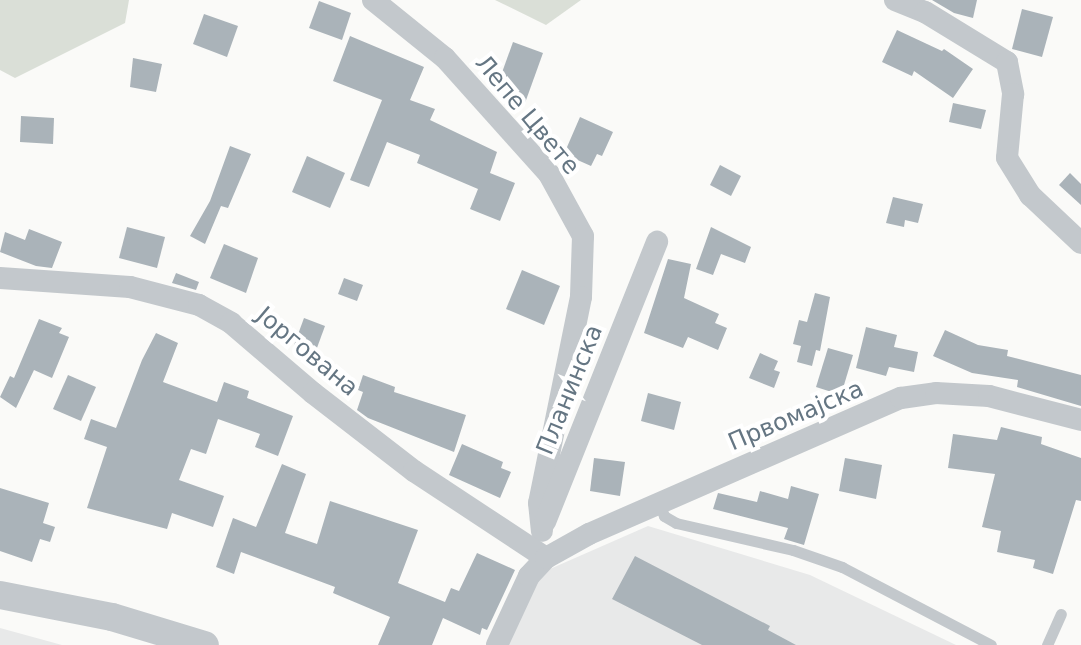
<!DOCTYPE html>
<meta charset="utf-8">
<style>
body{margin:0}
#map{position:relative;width:1081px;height:645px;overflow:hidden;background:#fafaf8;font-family:"DejaVu Sans",sans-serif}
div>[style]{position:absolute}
.built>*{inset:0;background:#e8e9e9}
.green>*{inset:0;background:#dadfd7}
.building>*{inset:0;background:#aab3b9}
.service>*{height:11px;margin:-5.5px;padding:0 5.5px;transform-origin:5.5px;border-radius:5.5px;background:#c3c8cc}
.minor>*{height:22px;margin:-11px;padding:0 11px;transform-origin:11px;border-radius:11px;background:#c3c8cc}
.tertiary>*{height:28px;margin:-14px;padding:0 14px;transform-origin:14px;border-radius:14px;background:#c3c8cc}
span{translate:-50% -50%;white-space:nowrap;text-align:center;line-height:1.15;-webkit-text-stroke:8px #fff;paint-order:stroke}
.street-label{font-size:24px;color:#657683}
</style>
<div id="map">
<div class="built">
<div style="clip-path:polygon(648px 526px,810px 575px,956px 645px,502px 645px,534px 576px)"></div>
<div style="clip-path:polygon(0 628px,62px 645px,0 645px)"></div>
</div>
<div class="green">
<div style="clip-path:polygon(0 0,129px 0,125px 23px,15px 78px,0 70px)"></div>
<div style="clip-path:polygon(495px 0,581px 0,546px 25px)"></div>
</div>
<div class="building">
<div style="clip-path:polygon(932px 0,977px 0,973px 18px,954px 13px)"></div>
<div style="clip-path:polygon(319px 1px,351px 13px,342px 40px,309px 28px)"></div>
<div style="clip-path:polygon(1022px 9px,1053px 17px,1042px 57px,1012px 49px)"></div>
<div style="clip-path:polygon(204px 14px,238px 26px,227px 57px,193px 44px)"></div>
<div style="clip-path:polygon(897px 30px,942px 51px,944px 49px,973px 69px,953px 98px,914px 71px,912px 76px,882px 62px)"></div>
<div style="clip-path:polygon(350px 36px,424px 67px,410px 100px,435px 109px,430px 120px,497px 152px,490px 173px,515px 183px,500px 221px,470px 209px,478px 189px,417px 163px,420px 155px,387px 142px,369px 187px,350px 180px,382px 100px,333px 81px)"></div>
<div style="clip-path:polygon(513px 42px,543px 53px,525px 103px,495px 92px)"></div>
<div style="clip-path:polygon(133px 58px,162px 64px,156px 92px,130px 87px)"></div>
<div style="clip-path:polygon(953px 103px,986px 110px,981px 129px,949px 122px)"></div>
<div style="clip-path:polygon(21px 116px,54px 118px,53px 144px,20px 142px)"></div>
<div style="clip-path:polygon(580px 117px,613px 132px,602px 156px,597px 154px,591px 166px,564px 154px)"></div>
<div style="clip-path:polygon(230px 146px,251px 154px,228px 208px,221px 206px,205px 244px,190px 236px,210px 201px)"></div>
<div style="clip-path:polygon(307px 156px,345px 173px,330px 208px,292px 192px)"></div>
<div style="clip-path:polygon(720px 165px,741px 176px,731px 196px,710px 185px)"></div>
<div style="clip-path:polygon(1070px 173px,1081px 184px,1081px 205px,1059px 185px)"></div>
<div style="clip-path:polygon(893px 197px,923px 204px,918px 223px,905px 220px,904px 227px,886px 223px)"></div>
<div style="clip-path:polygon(127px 227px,165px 237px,157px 268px,119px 258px)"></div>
<div style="clip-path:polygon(711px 227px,751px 247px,745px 263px,721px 254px,713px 275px,696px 269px)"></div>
<div style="clip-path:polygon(29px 229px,62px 242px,52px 268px,36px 266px,0 252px,5px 232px,25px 240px)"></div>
<div style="clip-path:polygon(224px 244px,258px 258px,246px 293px,210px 278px)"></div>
<div style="clip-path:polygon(668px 259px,691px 264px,684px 298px,719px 314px,715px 323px,727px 328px,718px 350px,688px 337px,683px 348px,644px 333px)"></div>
<div style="clip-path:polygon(522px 270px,560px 286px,544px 325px,506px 309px)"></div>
<div style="clip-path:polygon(176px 273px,199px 282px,196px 290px,172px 283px)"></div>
<div style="clip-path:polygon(344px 278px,363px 285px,357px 301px,338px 294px)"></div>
<div style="clip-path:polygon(815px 293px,830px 297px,820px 351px,816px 350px,812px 366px,797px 362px,801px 346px,793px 344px,799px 320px,807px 322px)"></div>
<div style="clip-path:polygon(304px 318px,325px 326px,314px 356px,293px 348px)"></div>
<div style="clip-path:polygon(39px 319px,62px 328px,59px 333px,69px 337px,52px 378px,34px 370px,16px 408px,0 397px,10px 376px,14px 378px)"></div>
<div style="clip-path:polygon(866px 327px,897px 335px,894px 347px,918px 352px,914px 372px,889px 367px,886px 376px,856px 368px)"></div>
<div style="clip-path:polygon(945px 330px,978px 345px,1008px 350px,1007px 356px,1081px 375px,1081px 406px,1017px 387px,1018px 380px,972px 373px,933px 356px)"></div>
<div style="clip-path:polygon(156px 333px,178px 343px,163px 382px,217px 402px,224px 382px,249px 391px,247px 398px,293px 416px,278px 456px,255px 447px,260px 434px,218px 419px,206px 454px,191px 449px,179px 480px,224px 496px,213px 527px,172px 513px,167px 529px,87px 508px,107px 447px,84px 439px,91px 419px,116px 428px,142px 360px)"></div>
<div style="clip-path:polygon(828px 348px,853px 355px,841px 395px,816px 387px)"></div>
<div style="clip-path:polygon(760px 353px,778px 361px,774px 370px,780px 372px,774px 388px,749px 378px)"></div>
<div style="clip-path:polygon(68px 375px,96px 387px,81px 421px,53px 409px)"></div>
<div style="clip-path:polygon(363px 375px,395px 387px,394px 392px,466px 415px,454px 452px,368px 418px,357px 410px,363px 392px,358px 390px)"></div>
<div style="clip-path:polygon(648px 393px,681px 402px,674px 430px,641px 421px)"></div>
<div style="clip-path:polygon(1001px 427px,1042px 437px,1041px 444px,1081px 458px,1081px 501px,1076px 500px,1053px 574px,1033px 568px,1035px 560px,997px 552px,1001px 531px,982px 527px,995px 474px,948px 468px,953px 434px,997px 440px)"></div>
<div style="clip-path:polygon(462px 444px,503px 462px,501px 468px,511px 472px,500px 498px,449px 475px)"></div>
<div style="clip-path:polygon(594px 458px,625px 462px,620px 496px,590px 491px)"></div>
<div style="clip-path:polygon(845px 458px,882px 465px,876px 499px,839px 491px)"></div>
<div style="clip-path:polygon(282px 464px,306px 474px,285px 533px,317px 544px,330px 501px,418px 530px,398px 583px,445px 602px,451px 588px,459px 591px,477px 553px,515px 570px,487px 630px,482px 628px,480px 635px,443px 618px,432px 645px,378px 645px,390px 617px,333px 593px,335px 587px,241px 552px,234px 574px,216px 567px,233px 518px,256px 527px)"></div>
<div style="clip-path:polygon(791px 486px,819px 494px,804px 545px,784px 539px,788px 528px,713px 509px,718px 493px,757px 502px,760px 491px,788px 499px)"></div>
<div style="clip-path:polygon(0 488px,49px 503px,43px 523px,55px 527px,50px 542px,40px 539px,32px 562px,0 551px)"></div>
<div style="clip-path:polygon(635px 556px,770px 626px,768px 630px,796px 645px,702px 645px,612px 599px)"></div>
</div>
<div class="service">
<div style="left:659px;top:504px;width:13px;rotate:67deg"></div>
<div style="left:664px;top:516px;width:14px;rotate:30deg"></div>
<div style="left:676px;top:523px;width:120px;rotate:13deg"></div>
<div style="left:793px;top:550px;width:52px;rotate:19.1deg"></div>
<div style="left:842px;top:567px;width:168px;rotate:27.6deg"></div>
<div style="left:1047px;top:645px;width:34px;rotate:-66deg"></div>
</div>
<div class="minor">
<div style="left:373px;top:0;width:92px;rotate:38.9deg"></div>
<div style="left:445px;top:58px;width:156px;rotate:48.1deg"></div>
<div style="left:549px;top:174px;width:71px;rotate:61.3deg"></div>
<div style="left:583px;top:236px;width:61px;rotate:91.9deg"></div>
<div style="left:581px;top:297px;width:210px;rotate:101.5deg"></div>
<div style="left:539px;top:503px;width:28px;rotate:84deg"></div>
<div style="left:895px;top:0;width:32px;rotate:22deg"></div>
<div style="left:925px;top:12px;width:96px;rotate:31.4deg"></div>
<div style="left:1007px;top:62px;width:33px;rotate:79deg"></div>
<div style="left:1013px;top:94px;width:64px;rotate:95.4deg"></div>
<div style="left:1007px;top:158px;width:44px;rotate:58.1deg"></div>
<div style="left:1030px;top:195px;width:70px;rotate:43.3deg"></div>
<div style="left:0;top:278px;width:130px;rotate:4deg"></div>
<div style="left:130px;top:287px;width:71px;rotate:14.6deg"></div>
<div style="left:199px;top:305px;width:37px;rotate:29deg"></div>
<div style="left:231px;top:323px;width:108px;rotate:40.5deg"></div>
<div style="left:313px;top:393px;width:128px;rotate:37.7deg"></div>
<div style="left:414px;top:471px;width:158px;rotate:33.4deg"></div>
<div style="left:545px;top:522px;width:302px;rotate:-68.2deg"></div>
<div style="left:497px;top:645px;width:76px;rotate:-65.1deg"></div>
<div style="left:529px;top:576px;width:25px;rotate:-47deg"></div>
<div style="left:546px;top:558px;width:49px;rotate:-29.2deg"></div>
<div style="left:589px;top:534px;width:340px;rotate:-23.6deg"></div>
<div style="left:901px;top:398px;width:35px;rotate:-8deg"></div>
<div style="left:936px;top:393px;width:53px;rotate:3.2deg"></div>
<div style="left:989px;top:396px;width:95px;rotate:14.6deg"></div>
</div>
<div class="tertiary">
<div style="left:0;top:595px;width:114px;rotate:11.1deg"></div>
<div style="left:112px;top:617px;width:97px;rotate:16.8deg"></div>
</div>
<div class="street-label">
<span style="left:527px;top:115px;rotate:50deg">Лепе Цвете</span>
<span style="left:307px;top:352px;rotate:40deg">Јоргована</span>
<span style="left:570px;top:390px;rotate:-68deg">Планинска</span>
<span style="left:796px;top:416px;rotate:-23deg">Првомајска</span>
</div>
</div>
